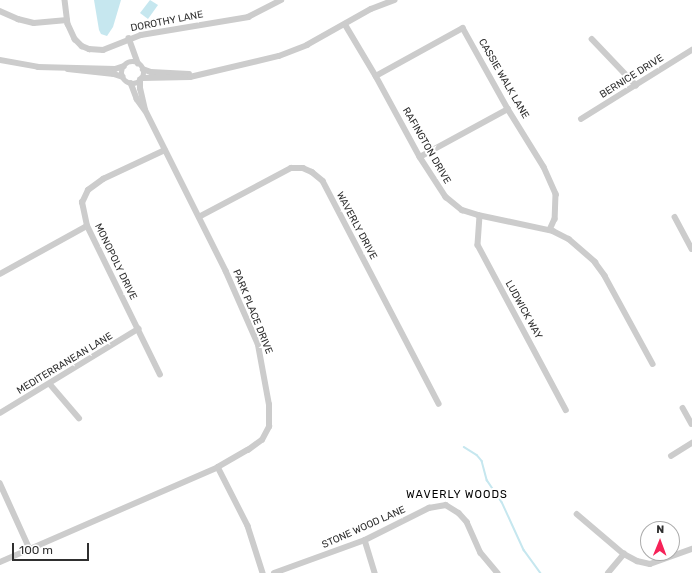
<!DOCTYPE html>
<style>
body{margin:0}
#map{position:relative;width:692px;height:573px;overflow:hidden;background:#fff;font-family:Rubik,sans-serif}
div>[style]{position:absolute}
.water>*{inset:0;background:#c6e7ef}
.stream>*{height:1.5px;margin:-0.75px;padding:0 0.75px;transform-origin:0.75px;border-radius:0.75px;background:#c6e7ef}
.minor>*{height:5.5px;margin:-2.75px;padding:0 2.75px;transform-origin:2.75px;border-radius:2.75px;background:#ccc}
.minor>.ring{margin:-2.75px;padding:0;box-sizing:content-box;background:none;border:5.5px solid #ccc;border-radius:50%}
span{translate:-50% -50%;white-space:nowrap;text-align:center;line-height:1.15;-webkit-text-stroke:4px #fff;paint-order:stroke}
.street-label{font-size:10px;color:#2f2f2f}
.neighbourhood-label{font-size:11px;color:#000;letter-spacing:1px}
.north{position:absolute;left:640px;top:521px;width:40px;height:40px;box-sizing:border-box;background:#fff;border:1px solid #acacac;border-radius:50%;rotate:1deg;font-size:11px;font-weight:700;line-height:16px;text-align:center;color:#2f2f2f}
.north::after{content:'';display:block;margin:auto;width:14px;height:18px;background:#f62258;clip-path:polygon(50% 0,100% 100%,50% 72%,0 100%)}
.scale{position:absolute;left:12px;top:543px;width:77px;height:18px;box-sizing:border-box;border:2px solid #2f2f2f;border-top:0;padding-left:5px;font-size:12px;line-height:14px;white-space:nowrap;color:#2f2f2f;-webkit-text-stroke:3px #fff;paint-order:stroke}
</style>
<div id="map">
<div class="water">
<div style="clip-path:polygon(94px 0,121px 0,113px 27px,107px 36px,101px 34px,99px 30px)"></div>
<div style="clip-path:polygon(150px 0,158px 5px,148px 19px,140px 13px)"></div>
</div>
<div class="stream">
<div style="left:464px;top:447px;width:15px;rotate:32deg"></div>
<div style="left:477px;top:455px;width:8px;rotate:50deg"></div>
<div style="left:482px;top:461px;width:20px;rotate:75deg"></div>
<div style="left:487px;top:480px;width:27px;rotate:56deg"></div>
<div style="left:502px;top:502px;width:53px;rotate:65.4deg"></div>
<div style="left:524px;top:550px;width:29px;rotate:54deg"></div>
</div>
<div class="minor">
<div style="left:65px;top:0;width:24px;rotate:83deg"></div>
<div style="left:68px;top:24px;width:17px;rotate:65deg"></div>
<div style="left:75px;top:39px;width:10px;rotate:45deg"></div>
<div style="left:82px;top:46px;width:8px;rotate:23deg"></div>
<div style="left:89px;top:49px;width:14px;rotate:4deg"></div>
<div style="left:103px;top:50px;width:41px;rotate:-21.5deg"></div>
<div style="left:141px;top:35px;width:109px;rotate:-9.5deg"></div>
<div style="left:248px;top:17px;width:37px;rotate:-27deg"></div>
<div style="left:0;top:11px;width:20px;rotate:24deg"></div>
<div style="left:18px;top:19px;width:16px;rotate:14deg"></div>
<div style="left:34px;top:23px;width:33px;rotate:-5deg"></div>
<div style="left:345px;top:24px;width:61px;rotate:59.2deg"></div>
<div style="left:376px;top:76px;width:92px;rotate:61.5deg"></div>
<div style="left:420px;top:157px;width:48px;rotate:57deg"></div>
<div style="left:446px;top:197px;width:21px;rotate:39deg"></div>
<div style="left:462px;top:210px;width:17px;rotate:17deg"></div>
<div style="left:478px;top:215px;width:77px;rotate:12deg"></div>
<div style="left:553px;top:231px;width:18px;rotate:27deg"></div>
<div style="left:569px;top:239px;width:35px;rotate:41deg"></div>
<div style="left:595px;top:262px;width:17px;rotate:54deg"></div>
<div style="left:605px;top:276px;width:100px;rotate:61.4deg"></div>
<div style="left:129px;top:38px;width:27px;rotate:70deg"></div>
<div style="left:592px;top:39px;width:64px;rotate:46.3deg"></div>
<div style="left:0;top:60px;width:39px;rotate:10deg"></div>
<div style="left:38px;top:67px;width:77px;rotate:1.5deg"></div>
<div style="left:115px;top:69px;width:9px;rotate:-18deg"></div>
<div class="ring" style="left:122px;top:62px;width:16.5px;height:16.5px"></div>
<div style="left:68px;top:69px;width:46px;rotate:6.2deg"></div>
<div style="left:114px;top:74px;width:9px;rotate:18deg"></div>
<div style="left:143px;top:69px;width:9px;rotate:21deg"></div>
<div style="left:151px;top:72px;width:38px;rotate:3deg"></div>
<div style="left:376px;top:76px;width:99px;rotate:-28.9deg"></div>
<div style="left:463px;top:28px;width:93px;rotate:60.9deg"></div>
<div style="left:508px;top:109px;width:68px;rotate:58.2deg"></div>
<div style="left:544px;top:167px;width:30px;rotate:66deg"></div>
<div style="left:556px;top:194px;width:25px;rotate:92deg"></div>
<div style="left:555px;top:219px;width:12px;rotate:114deg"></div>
<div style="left:142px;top:78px;width:48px;rotate:-1.2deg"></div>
<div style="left:190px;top:77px;width:91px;rotate:-13.3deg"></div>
<div style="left:279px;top:56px;width:30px;rotate:-21deg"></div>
<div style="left:307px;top:45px;width:73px;rotate:-29.4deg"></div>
<div style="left:371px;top:9px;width:25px;rotate:-21deg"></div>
<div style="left:131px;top:83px;width:17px;rotate:69deg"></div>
<div style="left:137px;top:99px;width:14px;rotate:54deg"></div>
<div style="left:581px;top:119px;width:131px;rotate:-31.9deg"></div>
<div style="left:420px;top:157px;width:100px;rotate:-28.6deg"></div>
<div style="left:480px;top:216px;width:29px;rotate:94deg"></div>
<div style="left:478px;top:245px;width:187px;rotate:61.9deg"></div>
<div style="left:199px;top:217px;width:104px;rotate:-28deg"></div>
<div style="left:291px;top:168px;width:12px"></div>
<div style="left:303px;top:168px;width:10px;rotate:24deg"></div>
<div style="left:312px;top:172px;width:14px;rotate:39deg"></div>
<div style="left:323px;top:181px;width:251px;rotate:62.5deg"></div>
<div style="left:675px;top:217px;width:36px;rotate:62deg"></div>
<div style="left:0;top:274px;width:99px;rotate:-28.9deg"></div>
<div style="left:160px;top:375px;width:166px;rotate:-116.1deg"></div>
<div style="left:87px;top:226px;width:24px;rotate:-102deg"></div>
<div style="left:82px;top:203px;width:14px;rotate:-65deg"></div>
<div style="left:88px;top:190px;width:19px;rotate:-36deg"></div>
<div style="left:103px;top:179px;width:68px;rotate:-25.1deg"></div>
<div style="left:50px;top:384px;width:45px;rotate:49.5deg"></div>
<div style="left:683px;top:408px;width:18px;rotate:61deg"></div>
<div style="left:0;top:413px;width:162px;rotate:-31.3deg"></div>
<div style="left:671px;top:456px;width:25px;rotate:-32deg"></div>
<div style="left:218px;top:467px;width:66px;rotate:63deg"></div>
<div style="left:248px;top:526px;width:49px;rotate:72.3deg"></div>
<div style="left:0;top:483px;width:72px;rotate:65.6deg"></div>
<div style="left:577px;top:514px;width:62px;rotate:40.4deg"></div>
<div style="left:624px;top:554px;width:15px;rotate:28deg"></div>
<div style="left:637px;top:561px;width:13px;rotate:13deg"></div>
<div style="left:650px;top:564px;width:45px;rotate:-19.7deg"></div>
<div style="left:365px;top:540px;width:34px;rotate:73deg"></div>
<div style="left:0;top:562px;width:238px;rotate:-23.5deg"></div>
<div style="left:218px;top:467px;width:34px;rotate:-30deg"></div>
<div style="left:248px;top:450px;width:17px;rotate:-36deg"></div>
<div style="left:262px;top:440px;width:15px;rotate:-62deg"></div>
<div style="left:269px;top:427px;width:22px;rotate:-90deg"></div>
<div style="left:269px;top:405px;width:61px;rotate:-100.4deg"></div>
<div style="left:258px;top:345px;width:80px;rotate:-113.7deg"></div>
<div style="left:226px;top:272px;width:181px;rotate:-116.6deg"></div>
<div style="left:145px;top:110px;width:22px;rotate:-103deg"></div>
<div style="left:140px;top:89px;width:9px;rotate:-90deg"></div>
<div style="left:274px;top:573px;width:97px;rotate:-19.9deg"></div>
<div style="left:365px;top:540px;width:72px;rotate:-26.6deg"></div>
<div style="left:429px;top:508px;width:17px;rotate:-10deg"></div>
<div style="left:446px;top:505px;width:15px;rotate:32deg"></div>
<div style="left:459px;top:513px;width:12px;rotate:48deg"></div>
<div style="left:467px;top:522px;width:34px;rotate:66deg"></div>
<div style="left:481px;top:553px;width:26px;rotate:50deg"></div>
<div style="left:608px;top:573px;width:25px;rotate:-50deg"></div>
</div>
<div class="street-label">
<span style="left:167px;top:22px;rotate:-11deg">DOROTHY LANE</span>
<span style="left:632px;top:77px;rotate:-32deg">BERNICE DRIVE</span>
<span style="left:503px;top:79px;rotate:60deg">CASSIE WALK LANE</span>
<span style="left:426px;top:146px;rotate:60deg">RAFINGTON DRIVE</span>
<span style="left:356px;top:226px;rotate:62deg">WAVERLY DRIVE</span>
<span style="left:115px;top:262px;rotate:64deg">MONOPOLY DRIVE</span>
<span style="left:523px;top:310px;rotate:61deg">LUDWICK WAY</span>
<span style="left:252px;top:312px;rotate:68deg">PARK PLACE DRIVE</span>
<span style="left:65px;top:364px;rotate:-31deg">MEDITERRANEAN LANE</span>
<span style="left:364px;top:528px;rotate:-24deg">STONE WOOD LANE</span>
</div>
<div class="neighbourhood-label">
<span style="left:457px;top:495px">WAVERLY WOODS</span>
</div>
<div class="north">N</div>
<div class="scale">100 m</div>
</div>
